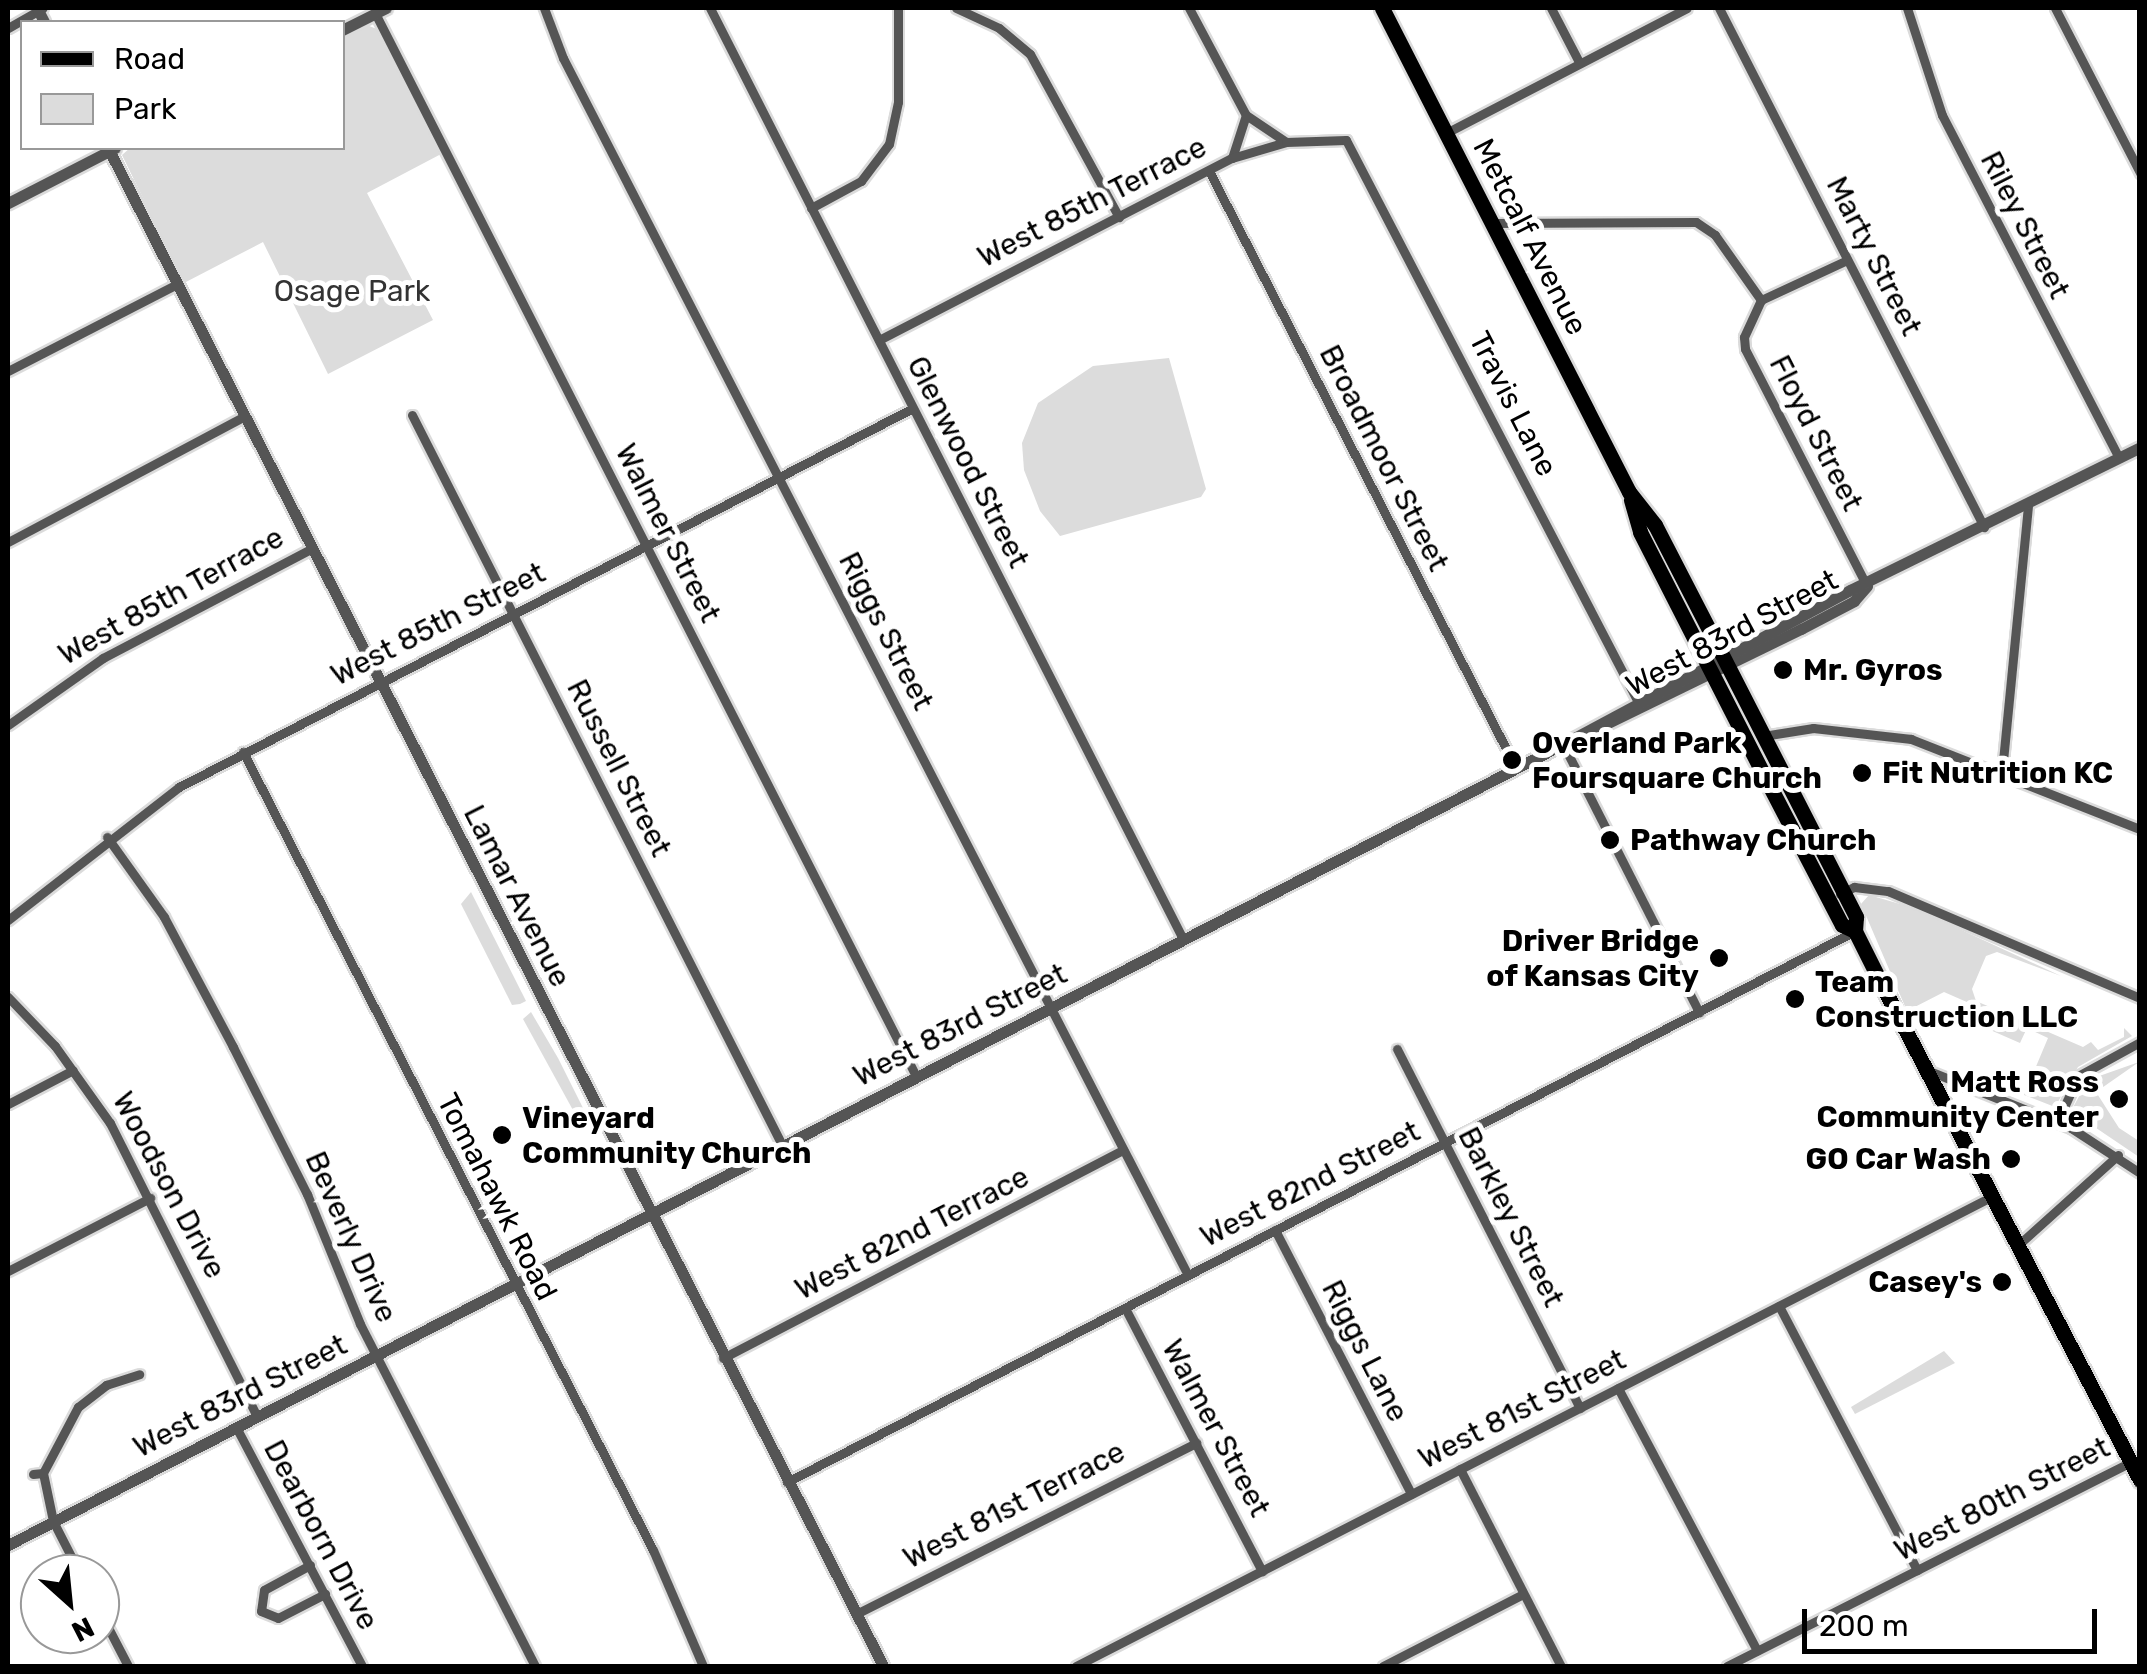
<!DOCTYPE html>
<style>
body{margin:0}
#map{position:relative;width:2147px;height:1674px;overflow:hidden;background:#fff;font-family:Rubik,sans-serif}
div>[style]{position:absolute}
.green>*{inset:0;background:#dcdcdc}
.roads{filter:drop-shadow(2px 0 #dbdbdb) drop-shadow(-2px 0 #dbdbdb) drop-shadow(0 2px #dbdbdb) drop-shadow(0 -2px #dbdbdb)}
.minor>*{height:9px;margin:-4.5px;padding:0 4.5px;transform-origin:4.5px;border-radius:4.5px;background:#555}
.tertiary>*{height:11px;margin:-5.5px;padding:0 5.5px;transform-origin:5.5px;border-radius:5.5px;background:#555}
.primary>*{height:15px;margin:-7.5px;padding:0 7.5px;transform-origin:7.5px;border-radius:7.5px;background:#000}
.dots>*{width:28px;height:28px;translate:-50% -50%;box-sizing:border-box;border:5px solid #fff;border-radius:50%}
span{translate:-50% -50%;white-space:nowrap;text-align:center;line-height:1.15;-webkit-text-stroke:10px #fff;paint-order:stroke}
.street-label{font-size:30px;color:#000}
.park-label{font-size:30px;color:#333}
.poi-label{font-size:30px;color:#000;font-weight:700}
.left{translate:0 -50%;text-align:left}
.right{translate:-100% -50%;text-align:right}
.frame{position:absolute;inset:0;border:10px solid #000;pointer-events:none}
.legend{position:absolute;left:20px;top:20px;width:325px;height:130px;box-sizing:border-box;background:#fff;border:2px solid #999;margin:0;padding:12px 18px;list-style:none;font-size:30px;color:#000}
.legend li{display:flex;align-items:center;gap:20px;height:50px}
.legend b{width:50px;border:2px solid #999}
.north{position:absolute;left:20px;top:1554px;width:100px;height:100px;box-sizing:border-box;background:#fff;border:2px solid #999;border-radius:50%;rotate:153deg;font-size:28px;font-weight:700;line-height:40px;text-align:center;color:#000}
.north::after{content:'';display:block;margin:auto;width:35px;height:45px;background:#000;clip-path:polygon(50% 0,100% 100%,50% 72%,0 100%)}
.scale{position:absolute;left:1802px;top:1609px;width:295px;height:45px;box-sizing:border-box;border:5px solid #000;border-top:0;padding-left:12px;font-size:30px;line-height:35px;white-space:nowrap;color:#000;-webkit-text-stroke:8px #fff;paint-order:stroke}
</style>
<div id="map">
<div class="green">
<div style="clip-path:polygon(367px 25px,379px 30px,443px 153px,367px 193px,433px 320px,328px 374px,263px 242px,184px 283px,122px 155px,130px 148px,342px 148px,343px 38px)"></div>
<div style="clip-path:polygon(1169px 358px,1206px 489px,1201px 497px,1060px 536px,1040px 511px,1024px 470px,1022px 443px,1038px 403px,1093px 366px)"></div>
<div style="clip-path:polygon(471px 892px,526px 1001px,520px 1004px,512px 1005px,461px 904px)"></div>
<div style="clip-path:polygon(1869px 895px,1914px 908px,2061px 976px,1997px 952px,1986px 956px,1972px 989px,1976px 1001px,2083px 1047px,2091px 1042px,2098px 1050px,2124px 1037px,2124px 1028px,2132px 1036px,2078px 1067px,2055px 1107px,2024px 1095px,2048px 1038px,2027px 1028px,2020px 1043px,1988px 1029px,1994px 1014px,1944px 992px,1907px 1011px,1861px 904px)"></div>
<div style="clip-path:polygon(531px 1012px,558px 1058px,593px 1128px,574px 1112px,523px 1019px)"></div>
<div style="clip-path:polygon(2139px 1062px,2096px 1092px,2119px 1128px,2139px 1141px,2139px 1157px,2071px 1111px,2088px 1080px)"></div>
<div style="clip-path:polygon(1944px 1351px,1955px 1363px,1855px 1414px,1851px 1407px)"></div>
</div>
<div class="roads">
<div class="minor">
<div style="left:544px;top:8px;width:53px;rotate:69.2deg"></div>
<div style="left:563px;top:58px;width:1368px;rotate:62.82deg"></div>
<div style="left:710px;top:8px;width:1044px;rotate:63.07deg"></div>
<div style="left:956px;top:8px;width:47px;rotate:24.9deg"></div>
<div style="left:999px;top:28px;width:40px;rotate:40deg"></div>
<div style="left:1030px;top:54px;width:186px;rotate:61.4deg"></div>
<div style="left:1189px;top:8px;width:121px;rotate:62deg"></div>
<div style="left:1246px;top:115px;width:48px;rotate:34deg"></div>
<div style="left:1551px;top:8px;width:61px;rotate:62.6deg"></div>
<div style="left:1719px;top:8px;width:583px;rotate:62.95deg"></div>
<div style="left:1907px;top:8px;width:113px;rotate:71.9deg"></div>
<div style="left:1942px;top:115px;width:386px;rotate:62.7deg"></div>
<div style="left:2055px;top:8px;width:186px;rotate:62.7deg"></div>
<div style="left:375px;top:13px;width:1193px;rotate:63.03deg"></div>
<div style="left:8px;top:28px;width:40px;rotate:-29.7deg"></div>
<div style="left:1446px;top:133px;width:271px;rotate:-27.4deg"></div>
<div style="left:1232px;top:158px;width:45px;rotate:-72deg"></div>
<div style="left:1209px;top:171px;width:671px;rotate:62.79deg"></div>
<div style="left:811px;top:208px;width:57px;rotate:-28.4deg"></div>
<div style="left:861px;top:181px;width:46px;rotate:-52.9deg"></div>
<div style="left:889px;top:144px;width:43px;rotate:-77.9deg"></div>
<div style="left:898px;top:102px;width:94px;rotate:-90deg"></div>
<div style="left:1492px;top:223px;width:204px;rotate:-0.3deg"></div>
<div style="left:1696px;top:222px;width:23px;rotate:34deg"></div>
<div style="left:1715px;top:235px;width:80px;rotate:54.7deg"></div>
<div style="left:1761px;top:300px;width:41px;rotate:114.7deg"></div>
<div style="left:1744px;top:337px;width:12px;rotate:85deg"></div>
<div style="left:1745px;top:349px;width:264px;rotate:62.8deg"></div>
<div style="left:1761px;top:300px;width:95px;rotate:-24.9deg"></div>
<div style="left:879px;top:340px;width:397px;rotate:-27.3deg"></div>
<div style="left:1232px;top:158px;width:56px;rotate:-16.5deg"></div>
<div style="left:1286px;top:142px;width:60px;rotate:-1.9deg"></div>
<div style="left:1346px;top:140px;width:631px;rotate:62.54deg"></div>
<div style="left:8px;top:371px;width:190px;rotate:-27.2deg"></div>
<div style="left:412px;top:415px;width:818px;rotate:63.12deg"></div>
<div style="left:8px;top:542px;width:268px;rotate:-28deg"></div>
<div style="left:8px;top:725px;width:116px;rotate:-35.2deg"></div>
<div style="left:103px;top:658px;width:235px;rotate:-27.7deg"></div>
<div style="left:1763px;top:736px;width:51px;rotate:-9.1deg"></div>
<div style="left:1813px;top:728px;width:99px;rotate:6.4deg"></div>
<div style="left:1911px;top:739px;width:246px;rotate:21.5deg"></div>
<div style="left:1563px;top:744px;width:301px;rotate:63.1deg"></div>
<div style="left:243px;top:752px;width:897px;rotate:62.81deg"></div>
<div style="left:653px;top:1550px;width:126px;rotate:66.7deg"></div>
<div style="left:2002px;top:771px;width:268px;rotate:-84.4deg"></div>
<div style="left:107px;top:837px;width:98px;rotate:54.5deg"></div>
<div style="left:164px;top:917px;width:147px;rotate:62deg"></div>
<div style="left:233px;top:1047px;width:165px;rotate:63.3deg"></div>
<div style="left:307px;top:1194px;width:140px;rotate:67.8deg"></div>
<div style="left:360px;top:1324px;width:384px;rotate:62.9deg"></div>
<div style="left:1840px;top:894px;width:16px;rotate:-27deg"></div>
<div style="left:1854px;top:887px;width:34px;rotate:7deg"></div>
<div style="left:1888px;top:891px;width:274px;rotate:23deg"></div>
<div style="left:8px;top:920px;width:217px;rotate:-37.9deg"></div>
<div style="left:179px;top:787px;width:826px;rotate:-27.31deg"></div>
<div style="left:8px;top:997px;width:68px;rotate:46.2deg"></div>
<div style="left:55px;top:1046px;width:95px;rotate:54.5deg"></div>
<div style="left:110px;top:1123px;width:328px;rotate:63.4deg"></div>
<div style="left:1397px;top:1049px;width:403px;rotate:63deg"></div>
<div style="left:1927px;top:1070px;width:155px;rotate:21.9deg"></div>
<div style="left:2071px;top:1128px;width:82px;rotate:33.1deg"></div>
<div style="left:8px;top:1104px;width:73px;rotate:-27.6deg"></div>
<div style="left:2057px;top:1123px;width:51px;rotate:-65.9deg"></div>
<div style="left:2078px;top:1076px;width:71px;rotate:-28.7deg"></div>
<div style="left:1275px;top:1230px;width:297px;rotate:62.7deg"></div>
<div style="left:2017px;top:1246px;width:136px;rotate:-42deg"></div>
<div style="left:8px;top:1271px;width:160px;rotate:-27.2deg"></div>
<div style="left:1779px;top:1306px;width:298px;rotate:62.4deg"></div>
<div style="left:1125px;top:1308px;width:297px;rotate:62.5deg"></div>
<div style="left:723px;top:1358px;width:451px;rotate:-27.5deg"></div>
<div style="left:1618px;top:1388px;width:297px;rotate:62.1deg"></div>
<div style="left:236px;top:1427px;width:270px;rotate:62.2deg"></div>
<div style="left:1460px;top:1469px;width:221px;rotate:62.9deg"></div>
<div style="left:43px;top:1473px;width:49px;rotate:78.2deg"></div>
<div style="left:53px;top:1521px;width:59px;rotate:63deg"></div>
<div style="left:33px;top:1474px;width:10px;rotate:-6deg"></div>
<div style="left:43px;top:1473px;width:75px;rotate:-62.1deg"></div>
<div style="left:78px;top:1407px;width:36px;rotate:-38deg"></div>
<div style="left:106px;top:1385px;width:35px;rotate:-18deg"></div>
<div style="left:787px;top:1482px;width:1202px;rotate:-27.29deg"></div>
<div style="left:310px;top:1565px;width:52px;rotate:151.5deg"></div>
<div style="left:264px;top:1590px;width:21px;rotate:98deg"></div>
<div style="left:261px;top:1611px;width:18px;rotate:22deg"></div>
<div style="left:278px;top:1618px;width:53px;rotate:-27.1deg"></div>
<div style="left:100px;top:1612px;width:61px;rotate:62.6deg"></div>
<div style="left:856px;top:1614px;width:381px;rotate:-26.7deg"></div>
<div style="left:1076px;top:1666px;width:1028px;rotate:-27.14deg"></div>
<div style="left:1383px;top:1666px;width:157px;rotate:-27.2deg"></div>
<div style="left:1727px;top:1666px;width:452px;rotate:-26.8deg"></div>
</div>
<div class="tertiary">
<div style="left:37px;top:8px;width:16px;rotate:63deg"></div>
<div style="left:342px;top:30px;width:49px;rotate:-26.6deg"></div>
<div style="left:108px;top:148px;width:1704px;rotate:62.95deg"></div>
<div style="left:8px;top:203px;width:120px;rotate:-27.2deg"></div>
<div style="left:1567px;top:743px;width:260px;rotate:-26deg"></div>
<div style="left:1801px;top:629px;width:60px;rotate:-27.8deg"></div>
<div style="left:1854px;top:601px;width:20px;rotate:-49deg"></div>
<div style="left:8px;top:1545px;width:1749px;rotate:-27.25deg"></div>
<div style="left:1563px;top:744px;width:326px;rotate:-28.2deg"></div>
<div style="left:1850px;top:590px;width:323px;rotate:-26.2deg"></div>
</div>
<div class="primary">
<div style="left:1382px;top:8px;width:543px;rotate:62.96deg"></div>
<div style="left:1629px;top:492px;width:42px;rotate:51.8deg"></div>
<div style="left:1655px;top:525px;width:131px;rotate:62.7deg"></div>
<div style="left:1715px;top:641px;width:310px;rotate:62.9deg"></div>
<div style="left:1856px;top:917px;width:14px;rotate:94deg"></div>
<div style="left:1855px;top:931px;width:63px;rotate:63.4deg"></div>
<div style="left:1883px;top:987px;width:556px;rotate:62.47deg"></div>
<div style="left:1631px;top:500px;width:33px;rotate:74deg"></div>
<div style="left:1640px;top:532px;width:280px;rotate:63deg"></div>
<div style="left:1767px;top:781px;width:162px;rotate:62.5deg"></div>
<div style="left:1842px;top:925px;width:14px;rotate:25deg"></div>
</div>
</div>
<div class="dots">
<div style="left:1783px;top:670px;background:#000"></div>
<div style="left:1512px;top:760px;background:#000"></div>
<div style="left:1862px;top:773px;background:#000"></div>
<div style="left:1610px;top:840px;background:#000"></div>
<div style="left:1719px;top:958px;background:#000"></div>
<div style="left:1795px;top:999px;background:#000"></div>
<div style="left:2119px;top:1099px;background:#000"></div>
<div style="left:502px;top:1135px;background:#000"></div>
<div style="left:2011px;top:1159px;background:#000"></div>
<div style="left:2002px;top:1282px;background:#000"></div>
</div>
<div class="street-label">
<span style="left:1092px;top:202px;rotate:-27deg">West 85th Terrace</span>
<span style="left:2025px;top:225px;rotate:63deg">Riley Street</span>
<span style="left:1530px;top:237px;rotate:63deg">Metcalf Avenue</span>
<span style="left:1874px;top:256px;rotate:63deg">Marty Street</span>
<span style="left:1513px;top:404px;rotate:63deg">Travis Lane</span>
<span style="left:1816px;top:433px;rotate:63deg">Floyd Street</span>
<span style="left:1384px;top:458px;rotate:63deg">Broadmoor Street</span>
<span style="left:968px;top:462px;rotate:63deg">Glenwood Street</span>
<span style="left:668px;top:533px;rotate:63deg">Walmer Street</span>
<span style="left:171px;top:596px;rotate:-29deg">West 85th Terrace</span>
<span style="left:438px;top:624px;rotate:-27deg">West 85th Street</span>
<span style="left:886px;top:631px;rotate:63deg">Riggs Street</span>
<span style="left:1732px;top:633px;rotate:-28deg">West 83rd Street</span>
<span style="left:619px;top:768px;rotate:63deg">Russell Street</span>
<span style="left:517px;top:896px;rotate:63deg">Lamar Avenue</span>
<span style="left:960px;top:1025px;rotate:-27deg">West 83rd Street</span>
<span style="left:1310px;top:1184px;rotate:-27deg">West 82nd Street</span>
<span style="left:169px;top:1185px;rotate:62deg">Woodson Drive</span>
<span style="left:497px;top:1197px;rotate:63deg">Tomahawk Road</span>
<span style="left:1511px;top:1217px;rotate:63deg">Barkley Street</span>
<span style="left:912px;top:1233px;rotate:-27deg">West 82nd Terrace</span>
<span style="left:351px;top:1237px;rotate:66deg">Beverly Drive</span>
<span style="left:1365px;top:1351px;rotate:63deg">Riggs Lane</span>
<span style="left:240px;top:1396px;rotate:-27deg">West 83rd Street</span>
<span style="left:1522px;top:1409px;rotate:-27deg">West 81st Street</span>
<span style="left:1216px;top:1428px;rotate:62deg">Walmer Street</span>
<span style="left:2002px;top:1499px;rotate:-27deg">West 80th Street</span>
<span style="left:1014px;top:1505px;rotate:-27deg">West 81st Terrace</span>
<span style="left:321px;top:1535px;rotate:62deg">Dearborn Drive</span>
</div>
<div class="park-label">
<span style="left:352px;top:291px">Osage Park</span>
</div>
<div class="poi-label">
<span class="left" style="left:1803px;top:670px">Mr. Gyros</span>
<span class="left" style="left:1532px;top:760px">Overland Park<br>Foursquare Church</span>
<span class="left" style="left:1882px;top:773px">Fit Nutrition KC</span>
<span class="left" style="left:1630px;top:840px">Pathway Church</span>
<span class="right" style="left:1699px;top:958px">Driver Bridge<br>of Kansas City</span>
<span class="left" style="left:1815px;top:999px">Team<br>Construction LLC</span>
<span class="right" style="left:2099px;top:1099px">Matt Ross<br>Community Center</span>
<span class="left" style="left:522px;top:1135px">Vineyard<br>Community Church</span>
<span class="right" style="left:1991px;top:1159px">GO Car Wash</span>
<span class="right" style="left:1982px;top:1282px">Casey's</span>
</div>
<div class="frame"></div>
<ul class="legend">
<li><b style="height:12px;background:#000"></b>Road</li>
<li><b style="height:28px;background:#dcdcdc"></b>Park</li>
</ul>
<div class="north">N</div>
<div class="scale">200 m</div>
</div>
